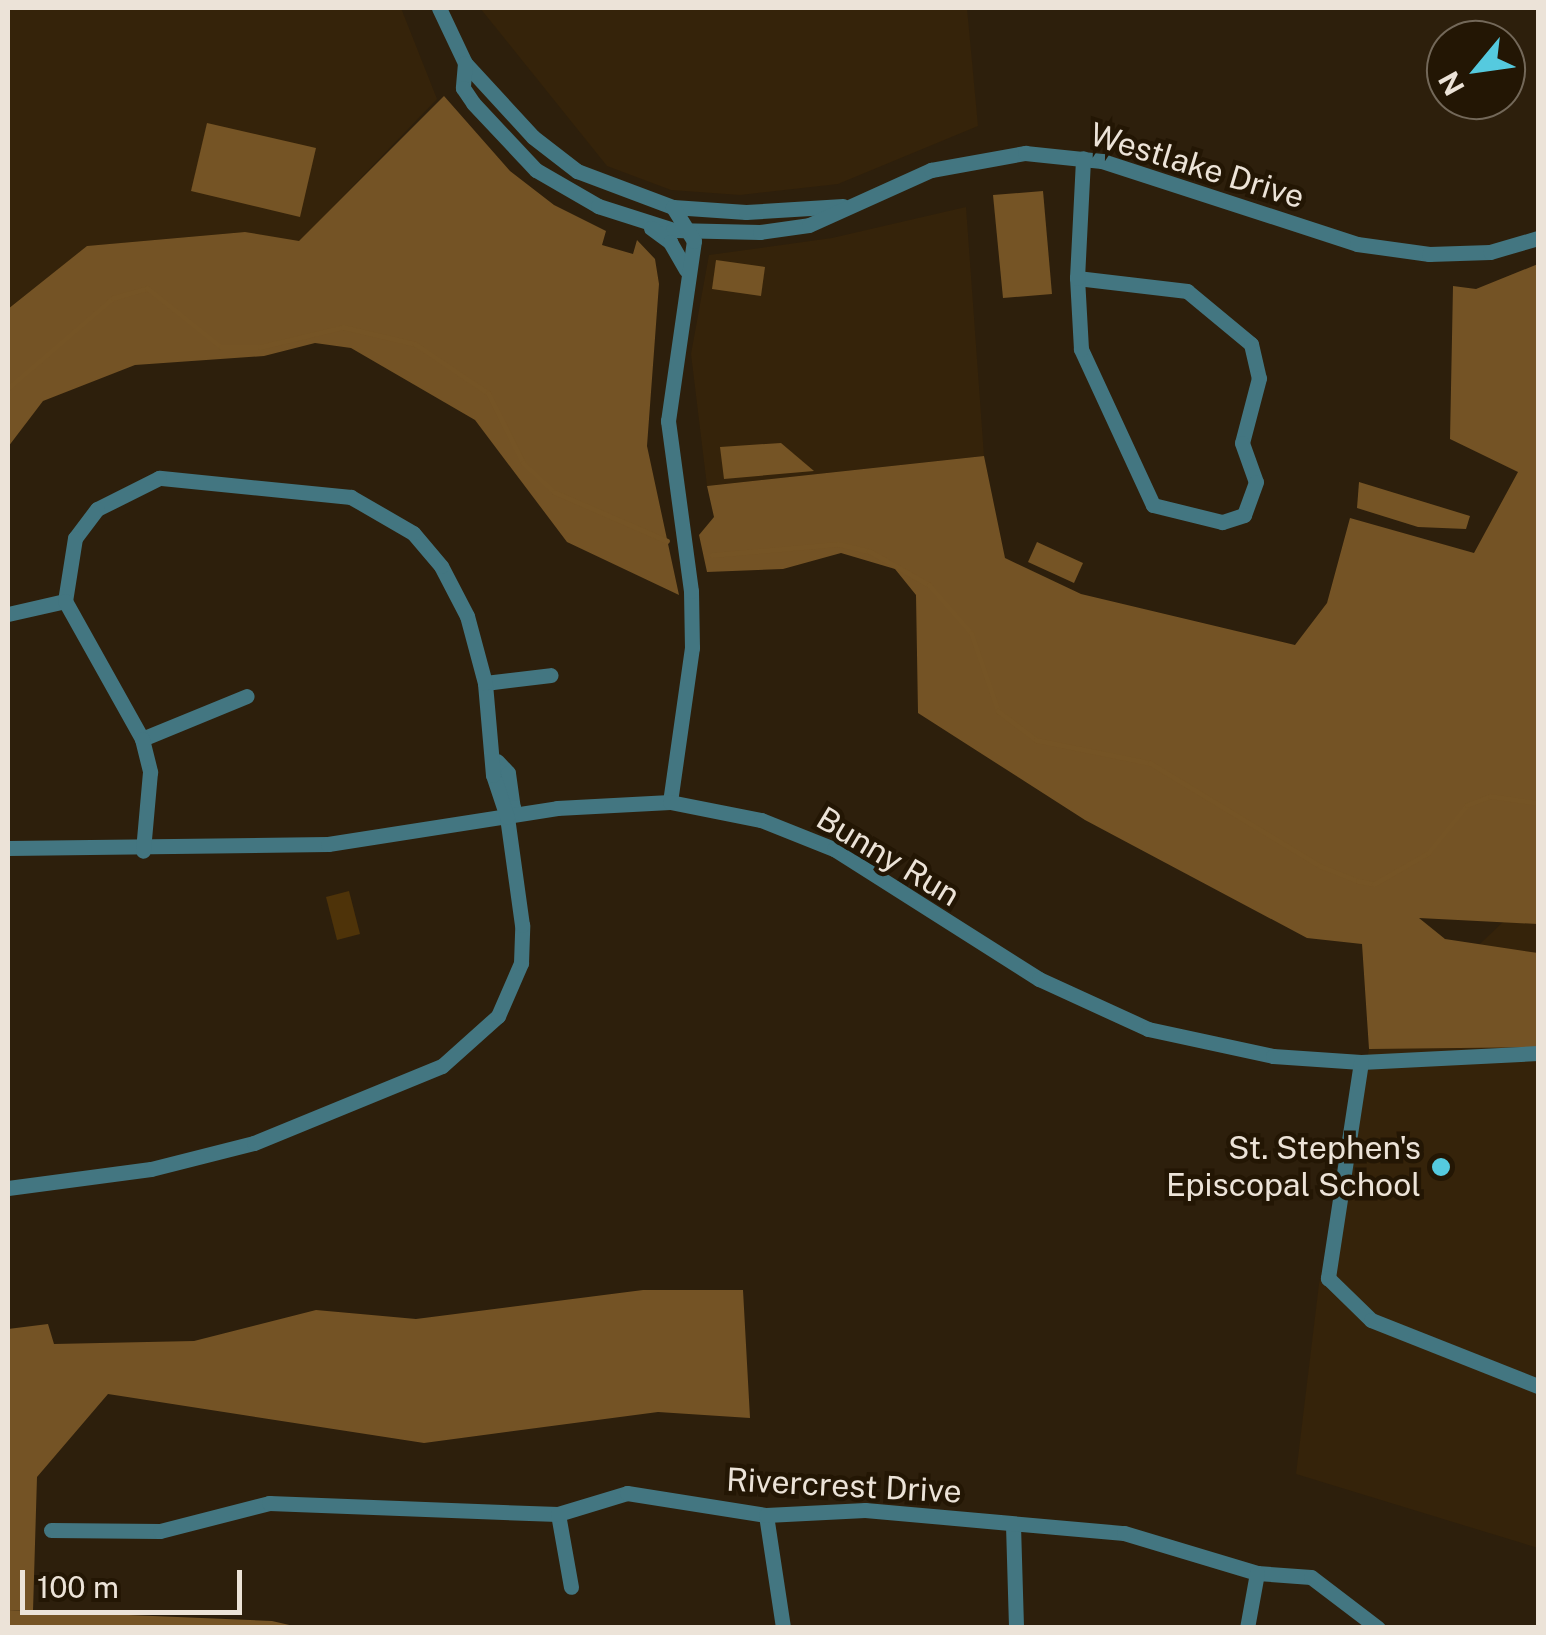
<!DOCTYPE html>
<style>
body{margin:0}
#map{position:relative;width:1546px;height:1635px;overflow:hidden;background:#2d1f0c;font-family:"Public Sans",sans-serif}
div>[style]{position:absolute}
.built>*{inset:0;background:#35230a}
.green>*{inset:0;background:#4e3309}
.forest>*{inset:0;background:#745325}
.water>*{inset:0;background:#755425}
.stream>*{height:5px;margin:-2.5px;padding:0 2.5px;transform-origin:2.5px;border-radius:2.5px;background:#755425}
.street>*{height:15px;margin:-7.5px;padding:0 7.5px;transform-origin:7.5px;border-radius:7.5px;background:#437681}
.dots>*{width:28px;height:28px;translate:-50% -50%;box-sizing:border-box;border:5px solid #231604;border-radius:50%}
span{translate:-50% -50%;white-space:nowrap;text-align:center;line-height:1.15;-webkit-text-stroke:9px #231604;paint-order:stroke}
.street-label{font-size:32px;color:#ece3d8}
.poi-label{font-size:32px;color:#ece3d8}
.right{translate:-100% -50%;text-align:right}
.frame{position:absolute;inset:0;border:10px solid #ece3d8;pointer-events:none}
.north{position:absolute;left:1426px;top:20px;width:100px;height:100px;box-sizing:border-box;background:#231604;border:2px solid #736859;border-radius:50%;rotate:241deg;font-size:28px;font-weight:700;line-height:40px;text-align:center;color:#ece3d8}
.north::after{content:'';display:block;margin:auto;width:35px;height:45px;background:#55cadf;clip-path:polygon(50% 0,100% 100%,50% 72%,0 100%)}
.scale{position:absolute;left:20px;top:1570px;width:222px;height:45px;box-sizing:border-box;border:5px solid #ece3d8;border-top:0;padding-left:12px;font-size:30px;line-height:35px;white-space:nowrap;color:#ece3d8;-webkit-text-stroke:8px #231604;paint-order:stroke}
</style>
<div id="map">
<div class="built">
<div style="clip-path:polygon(8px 8px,401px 8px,437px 99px,299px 242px,245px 232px,88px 246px,8px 309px)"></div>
<div style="clip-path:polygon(480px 8px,967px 8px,978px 126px,838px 184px,740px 195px,671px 190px,607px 166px)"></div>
<div style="clip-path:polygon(966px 207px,984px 456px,707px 486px,691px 354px,709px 255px,832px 238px)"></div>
<div style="clip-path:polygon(1538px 889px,1538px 1548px,1296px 1474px,1319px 1284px,1369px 1049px)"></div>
</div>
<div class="green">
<div style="clip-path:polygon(349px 891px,360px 934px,337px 940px,326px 897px)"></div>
</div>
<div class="forest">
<div style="clip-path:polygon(444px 96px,510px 171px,554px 205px,606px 231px,602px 245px,633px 254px,637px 240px,655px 259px,659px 284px,647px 446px,679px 595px,567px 542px,475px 420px,351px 348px,315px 343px,264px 356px,135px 365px,43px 401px,8px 447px,8px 309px,87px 246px,245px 232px,299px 241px)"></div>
<div style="clip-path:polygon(1538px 264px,1538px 924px,1419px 918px,1445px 939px,1538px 953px,1538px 1047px,1369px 1049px,1362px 944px,1307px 938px,1085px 820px,918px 713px,916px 595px,895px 569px,841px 553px,783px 569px,707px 572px,699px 535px,714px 517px,707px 486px,984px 456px,1005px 558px,1081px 594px,1295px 645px,1327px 603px,1350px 518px,1474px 553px,1518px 472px,1450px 439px,1453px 286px,1476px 289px)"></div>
<div style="clip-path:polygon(643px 1290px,743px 1290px,750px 1418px,658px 1412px,424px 1443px,108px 1394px,37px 1477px,33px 1611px,8px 1610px,8px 1329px,48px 1324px,54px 1344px,194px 1341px,316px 1310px,416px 1319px)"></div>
</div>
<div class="water">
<div style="clip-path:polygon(207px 123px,316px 148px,300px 217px,191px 191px)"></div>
<div style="clip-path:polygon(1043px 191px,1052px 294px,1003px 298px,993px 195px)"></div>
<div style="clip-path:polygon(716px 260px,765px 267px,761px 296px,712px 289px)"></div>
<div style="clip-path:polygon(781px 443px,814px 471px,724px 479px,720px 447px)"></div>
<div style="clip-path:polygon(1359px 482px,1470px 516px,1466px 529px,1418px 527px,1357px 508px)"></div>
<div style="clip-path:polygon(1037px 542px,1083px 563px,1074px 583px,1028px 562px)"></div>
<div style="clip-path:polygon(8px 1610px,272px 1621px,298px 1627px,8px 1627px)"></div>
</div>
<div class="stream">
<div style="left:8px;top:388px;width:138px;rotate:-40.6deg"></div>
<div style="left:113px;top:298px;width:35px;rotate:-16deg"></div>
<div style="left:147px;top:288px;width:95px;rotate:38.6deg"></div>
<div style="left:221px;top:347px;width:39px"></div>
<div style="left:260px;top:347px;width:85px;rotate:-13.5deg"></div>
<div style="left:343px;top:327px;width:74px;rotate:13.3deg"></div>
<div style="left:415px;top:344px;width:88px;rotate:33.9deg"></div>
<div style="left:488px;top:393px;width:78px;rotate:63.4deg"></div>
<div style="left:523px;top:463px;width:42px;rotate:43.1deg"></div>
<div style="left:554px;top:492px;width:123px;rotate:23.4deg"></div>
<div style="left:712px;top:555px;width:126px;rotate:-5deg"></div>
<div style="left:838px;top:544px;width:32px;rotate:13deg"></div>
<div style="left:869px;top:551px;width:69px;rotate:29.5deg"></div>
<div style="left:929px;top:585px;width:64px;rotate:48.8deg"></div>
<div style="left:971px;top:633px;width:83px;rotate:70.9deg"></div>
<div style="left:998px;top:711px;width:48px;rotate:37.3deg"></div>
<div style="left:1036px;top:740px;width:116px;rotate:11.4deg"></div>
<div style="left:1150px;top:763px;width:199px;rotate:31.2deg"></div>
<div style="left:1320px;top:866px;width:41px;rotate:21.5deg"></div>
<div style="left:1358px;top:881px;width:16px;rotate:11deg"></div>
<div style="left:1374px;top:884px;width:62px;rotate:-29.9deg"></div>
<div style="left:1428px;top:853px;width:62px;rotate:-50.9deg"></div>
<div style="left:1467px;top:805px;width:25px;rotate:-21deg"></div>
<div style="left:1490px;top:796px;width:49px;rotate:8.3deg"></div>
</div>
<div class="street">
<div style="left:439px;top:8px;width:61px;rotate:64.7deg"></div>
<div style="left:465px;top:63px;width:100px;rotate:47.4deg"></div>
<div style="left:533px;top:137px;width:56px;rotate:37.7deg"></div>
<div style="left:577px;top:171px;width:103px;rotate:20.6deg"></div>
<div style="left:673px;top:207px;width:73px;rotate:3.9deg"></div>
<div style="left:746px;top:212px;width:97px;rotate:-3.5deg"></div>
<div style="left:465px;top:63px;width:25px;rotate:95deg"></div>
<div style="left:463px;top:88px;width:18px;rotate:56deg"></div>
<div style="left:473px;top:103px;width:92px;rotate:46.8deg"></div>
<div style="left:536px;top:170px;width:72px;rotate:30.1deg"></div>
<div style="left:598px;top:206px;width:79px;rotate:17.7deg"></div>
<div style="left:673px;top:230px;width:87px;rotate:1.3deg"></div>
<div style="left:760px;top:232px;width:49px;rotate:-8.1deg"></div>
<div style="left:809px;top:225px;width:134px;rotate:-24.3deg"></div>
<div style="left:931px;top:170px;width:96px;rotate:-10.3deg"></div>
<div style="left:1025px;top:153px;width:77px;rotate:5.9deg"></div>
<div style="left:1102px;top:161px;width:268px;rotate:18deg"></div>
<div style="left:1357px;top:244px;width:73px;rotate:7.9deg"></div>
<div style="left:1429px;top:254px;width:61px;rotate:-1.9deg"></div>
<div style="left:1490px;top:252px;width:50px;rotate:-16.3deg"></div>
<div style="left:651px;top:228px;width:24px;rotate:36deg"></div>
<div style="left:670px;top:242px;width:32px;rotate:60deg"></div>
<div style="left:1077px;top:278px;width:111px;rotate:6.7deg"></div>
<div style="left:1187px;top:291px;width:83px;rotate:39.6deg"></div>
<div style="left:1251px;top:344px;width:35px;rotate:77deg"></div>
<div style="left:1259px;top:378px;width:67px;rotate:104.7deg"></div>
<div style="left:1242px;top:443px;width:41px;rotate:70.3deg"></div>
<div style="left:1256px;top:482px;width:35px;rotate:110deg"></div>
<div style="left:1244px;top:515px;width:23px;rotate:162deg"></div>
<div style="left:1222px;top:522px;width:71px;rotate:-166.2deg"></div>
<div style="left:1153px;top:505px;width:172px;rotate:-114.8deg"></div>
<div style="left:1081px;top:349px;width:71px;rotate:-93.2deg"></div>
<div style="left:1077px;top:278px;width:120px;rotate:-87.1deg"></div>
<div style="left:8px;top:614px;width:58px;rotate:-12.8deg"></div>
<div style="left:485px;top:683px;width:66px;rotate:-6.9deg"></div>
<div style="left:142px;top:739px;width:113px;rotate:-22.3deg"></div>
<div style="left:497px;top:761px;width:16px;rotate:47deg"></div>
<div style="left:508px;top:773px;width:34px;rotate:82deg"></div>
<div style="left:513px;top:807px;width:12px;rotate:121deg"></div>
<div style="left:670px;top:802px;width:156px;rotate:-81.9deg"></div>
<div style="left:692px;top:648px;width:57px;rotate:-91deg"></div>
<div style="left:691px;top:591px;width:172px;rotate:-97.7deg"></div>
<div style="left:668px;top:421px;width:182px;rotate:-81.8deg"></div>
<div style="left:694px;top:241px;width:40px;rotate:-122deg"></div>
<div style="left:8px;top:848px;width:320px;rotate:-0.7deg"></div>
<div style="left:328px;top:844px;width:232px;rotate:-8.9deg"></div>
<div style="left:557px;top:808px;width:113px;rotate:-3deg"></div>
<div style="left:670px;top:802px;width:93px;rotate:11.2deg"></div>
<div style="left:761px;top:820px;width:79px;rotate:21.7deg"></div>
<div style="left:834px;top:849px;width:243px;rotate:32.4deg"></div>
<div style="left:1039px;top:979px;width:120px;rotate:24.6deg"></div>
<div style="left:1148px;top:1029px;width:128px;rotate:12.2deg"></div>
<div style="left:1273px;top:1056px;width:88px;rotate:3.9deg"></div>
<div style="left:1361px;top:1062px;width:177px;rotate:-2.9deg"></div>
<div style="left:1361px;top:1062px;width:219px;rotate:98.7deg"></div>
<div style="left:1328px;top:1278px;width:60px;rotate:44.3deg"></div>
<div style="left:1371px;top:1320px;width:180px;rotate:21.6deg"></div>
<div style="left:8px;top:1188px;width:144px;rotate:-7.6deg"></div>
<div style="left:151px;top:1169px;width:106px;rotate:-14.2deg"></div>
<div style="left:254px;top:1143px;width:203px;rotate:-22.3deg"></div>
<div style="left:442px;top:1066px;width:75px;rotate:-41.8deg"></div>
<div style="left:498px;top:1016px;width:58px;rotate:-66.5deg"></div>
<div style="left:521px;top:963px;width:38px;rotate:-88deg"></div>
<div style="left:522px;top:925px;width:109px;rotate:-97.9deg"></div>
<div style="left:507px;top:817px;width:44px;rotate:-108.4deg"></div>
<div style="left:493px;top:775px;width:92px;rotate:-95deg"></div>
<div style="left:485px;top:683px;width:69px;rotate:-105deg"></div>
<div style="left:467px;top:616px;width:56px;rotate:-117.5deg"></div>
<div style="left:441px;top:566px;width:43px;rotate:-130.3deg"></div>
<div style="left:413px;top:533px;width:72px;rotate:-149.9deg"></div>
<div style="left:351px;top:497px;width:193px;rotate:-174.3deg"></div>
<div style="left:159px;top:478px;width:69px;rotate:153.4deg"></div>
<div style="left:97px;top:509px;width:36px;rotate:127deg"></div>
<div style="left:75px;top:538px;width:64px;rotate:99deg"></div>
<div style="left:65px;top:601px;width:158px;rotate:60.8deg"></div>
<div style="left:142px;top:739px;width:34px;rotate:76deg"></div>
<div style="left:150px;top:772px;width:79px;rotate:95.1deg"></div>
<div style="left:558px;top:1514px;width:74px;rotate:79.9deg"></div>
<div style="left:766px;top:1515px;width:113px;rotate:81.4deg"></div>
<div style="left:1013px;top:1525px;width:103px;rotate:88.3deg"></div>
<div style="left:51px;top:1530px;width:109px;rotate:0.5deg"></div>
<div style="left:160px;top:1531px;width:113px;rotate:-14.4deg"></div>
<div style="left:269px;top:1503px;width:289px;rotate:2.2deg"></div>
<div style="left:558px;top:1514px;width:72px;rotate:-16.9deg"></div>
<div style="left:627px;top:1493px;width:141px;rotate:9deg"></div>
<div style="left:766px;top:1515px;width:99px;rotate:-2.9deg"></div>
<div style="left:865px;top:1510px;width:260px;rotate:5.1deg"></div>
<div style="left:1124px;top:1533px;width:139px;rotate:16.7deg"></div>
<div style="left:1257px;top:1573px;width:54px;rotate:4.2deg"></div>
<div style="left:1311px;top:1577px;width:84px;rotate:37.3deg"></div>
<div style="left:1247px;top:1628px;width:56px;rotate:-79.7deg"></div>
</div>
<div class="dots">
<div style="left:1441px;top:1167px;background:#55cadf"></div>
</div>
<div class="street-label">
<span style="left:1197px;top:166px;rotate:17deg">Westlake Drive</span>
<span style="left:888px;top:857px;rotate:31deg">Bunny Run</span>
<span style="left:844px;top:1486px;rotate:3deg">Rivercrest Drive</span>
</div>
<div class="poi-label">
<span class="right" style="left:1421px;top:1167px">St. Stephen's<br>Episcopal School</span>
</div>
<div class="frame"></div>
<div class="north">N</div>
<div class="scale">100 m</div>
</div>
